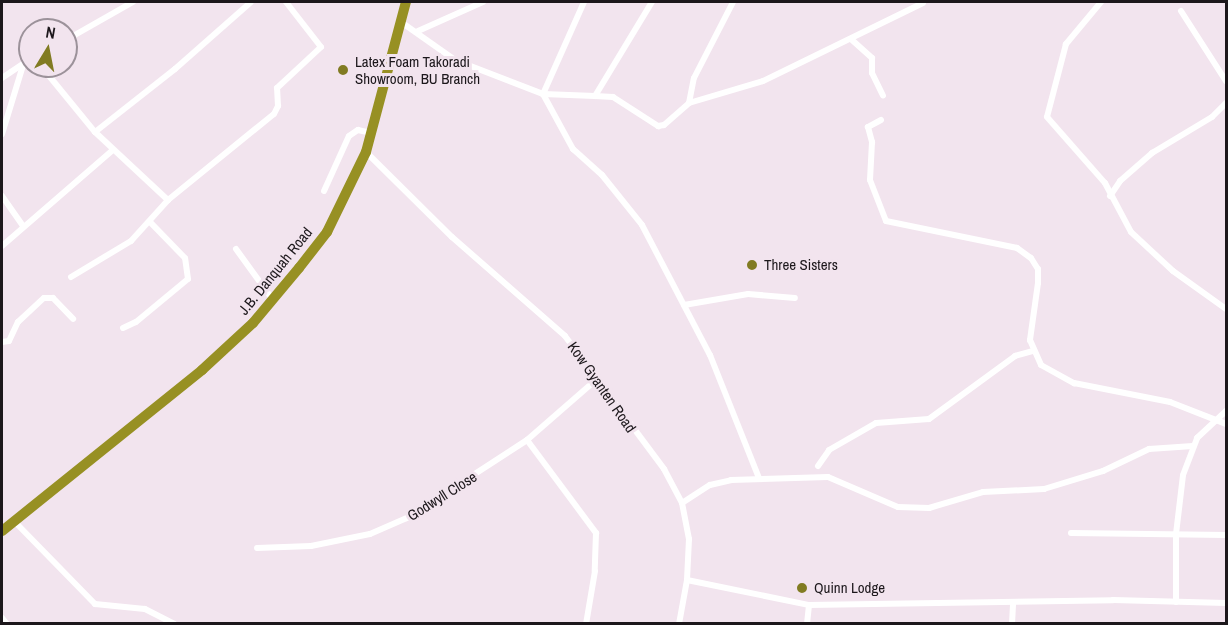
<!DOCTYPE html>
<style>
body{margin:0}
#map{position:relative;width:1228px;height:625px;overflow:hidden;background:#f2e4ee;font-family:"Archivo Narrow",sans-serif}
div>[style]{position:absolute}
.street>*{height:6px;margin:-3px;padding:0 3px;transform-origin:3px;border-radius:3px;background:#fff}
.highway>*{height:10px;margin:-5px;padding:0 5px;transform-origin:5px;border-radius:5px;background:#979023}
.dots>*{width:16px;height:16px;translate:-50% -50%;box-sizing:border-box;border:3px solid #f2e4ee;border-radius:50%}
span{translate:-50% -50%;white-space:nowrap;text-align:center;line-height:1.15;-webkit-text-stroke:6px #f2e4ee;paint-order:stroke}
.poi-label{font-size:15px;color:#1c171b}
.left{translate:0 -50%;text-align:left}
.street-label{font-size:15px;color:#1c171b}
.frame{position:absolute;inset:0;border:3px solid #1c171b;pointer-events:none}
.north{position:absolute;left:18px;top:18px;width:60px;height:60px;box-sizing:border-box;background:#f2e4ee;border:2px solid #9c929a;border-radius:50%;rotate:10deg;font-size:16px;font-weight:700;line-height:24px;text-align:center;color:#1c171b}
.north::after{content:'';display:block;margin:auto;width:21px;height:27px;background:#817b22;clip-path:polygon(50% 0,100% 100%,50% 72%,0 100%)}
</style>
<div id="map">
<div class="street">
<div style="left:584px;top:2px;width:101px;rotate:114deg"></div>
<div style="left:543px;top:94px;width:52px;rotate:2.2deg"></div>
<div style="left:595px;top:96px;width:110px;rotate:-58.8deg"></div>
<div style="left:1101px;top:2px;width:55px;rotate:129.8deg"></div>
<div style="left:1066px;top:44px;width:75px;rotate:104.6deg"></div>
<div style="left:1047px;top:117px;width:88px;rotate:48.7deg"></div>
<div style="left:1105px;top:183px;width:55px;rotate:62deg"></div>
<div style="left:1131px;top:232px;width:57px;rotate:42.9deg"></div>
<div style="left:1173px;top:271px;width:65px;rotate:35.6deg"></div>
<div style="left:1181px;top:11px;width:83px;rotate:57.3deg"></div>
<div style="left:401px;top:22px;width:66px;rotate:35.1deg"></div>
<div style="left:455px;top:60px;width:94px;rotate:21.1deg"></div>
<div style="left:543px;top:94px;width:63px;rotate:61.4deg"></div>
<div style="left:573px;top:149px;width:39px;rotate:42deg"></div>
<div style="left:602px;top:175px;width:64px;rotate:51.3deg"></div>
<div style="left:642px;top:225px;width:147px;rotate:62.4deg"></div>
<div style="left:710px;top:355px;width:132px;rotate:68.3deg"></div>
<div style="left:418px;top:31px;width:71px;rotate:-24deg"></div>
<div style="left:66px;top:40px;width:77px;rotate:-29.6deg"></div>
<div style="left:852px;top:40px;width:27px;rotate:42deg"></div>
<div style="left:872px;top:58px;width:15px;rotate:90deg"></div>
<div style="left:872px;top:73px;width:25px;rotate:64deg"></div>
<div style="left:41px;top:66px;width:85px;rotate:50.7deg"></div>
<div style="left:95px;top:132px;width:100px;rotate:43deg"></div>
<div style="left:168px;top:200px;width:136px;rotate:-39.1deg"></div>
<div style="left:274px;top:114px;width:9px;rotate:-63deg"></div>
<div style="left:278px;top:106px;width:18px;rotate:-93deg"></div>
<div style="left:277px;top:88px;width:60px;rotate:-43deg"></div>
<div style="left:321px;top:47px;width:57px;rotate:-127.9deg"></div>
<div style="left:2px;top:78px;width:34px;rotate:-34deg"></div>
<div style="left:595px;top:96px;width:18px;rotate:3deg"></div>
<div style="left:613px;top:97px;width:54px;rotate:32.8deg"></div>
<div style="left:658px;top:126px;width:6px;rotate:-9deg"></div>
<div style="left:664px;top:125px;width:33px;rotate:-41deg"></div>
<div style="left:689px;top:103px;width:77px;rotate:-16.6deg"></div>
<div style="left:763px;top:81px;width:178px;rotate:-26deg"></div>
<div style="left:689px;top:103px;width:25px;rotate:-79deg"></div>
<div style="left:694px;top:78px;width:85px;rotate:-62.8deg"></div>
<div style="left:881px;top:120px;width:15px;rotate:152deg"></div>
<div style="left:868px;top:127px;width:16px;rotate:75deg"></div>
<div style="left:872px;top:142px;width:38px;rotate:93deg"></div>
<div style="left:870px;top:180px;width:44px;rotate:68.7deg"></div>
<div style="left:886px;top:221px;width:134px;rotate:11.6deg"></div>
<div style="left:1017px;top:248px;width:17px;rotate:36deg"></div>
<div style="left:1031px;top:258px;width:13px;rotate:58deg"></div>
<div style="left:1038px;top:269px;width:14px;rotate:90deg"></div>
<div style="left:1038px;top:283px;width:58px;rotate:98deg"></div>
<div style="left:1030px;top:340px;width:27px;rotate:66deg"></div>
<div style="left:1041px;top:365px;width:38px;rotate:29deg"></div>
<div style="left:1074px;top:383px;width:98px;rotate:11.2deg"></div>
<div style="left:1170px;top:402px;width:60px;rotate:21.4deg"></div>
<div style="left:95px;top:132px;width:102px;rotate:-38.2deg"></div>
<div style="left:175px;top:69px;width:101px;rotate:-41.4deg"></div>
<div style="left:2px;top:134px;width:75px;rotate:-73deg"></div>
<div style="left:366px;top:152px;width:121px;rotate:44.7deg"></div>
<div style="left:452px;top:237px;width:150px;rotate:41.2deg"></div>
<div style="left:565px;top:336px;width:166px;rotate:53.3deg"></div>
<div style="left:664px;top:469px;width:38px;rotate:62deg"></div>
<div style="left:682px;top:503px;width:37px;rotate:79deg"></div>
<div style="left:689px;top:539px;width:41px;rotate:92.8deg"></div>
<div style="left:687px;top:580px;width:45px;rotate:100.3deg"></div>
<div style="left:324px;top:191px;width:60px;rotate:-65.6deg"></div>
<div style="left:349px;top:136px;width:11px;rotate:-34deg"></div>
<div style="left:358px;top:130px;width:13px;rotate:13deg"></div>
<div style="left:2px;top:196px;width:37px;rotate:55deg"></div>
<div style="left:1110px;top:196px;width:18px;rotate:-56deg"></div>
<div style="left:1120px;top:181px;width:43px;rotate:-41.2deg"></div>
<div style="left:1152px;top:153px;width:70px;rotate:-31deg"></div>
<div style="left:1212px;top:117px;width:20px;rotate:-45deg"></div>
<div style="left:2px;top:246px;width:147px;rotate:-40.9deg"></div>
<div style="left:236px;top:249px;width:63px;rotate:54deg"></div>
<div style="left:71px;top:277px;width:70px;rotate:-31deg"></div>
<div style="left:131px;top:241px;width:55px;rotate:-47.9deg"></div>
<div style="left:684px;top:305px;width:65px;rotate:-9.8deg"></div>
<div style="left:748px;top:294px;width:47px;rotate:4.9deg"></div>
<div style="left:123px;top:328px;width:14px;rotate:-25deg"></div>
<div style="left:136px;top:322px;width:67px;rotate:-39.6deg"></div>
<div style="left:188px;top:279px;width:21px;rotate:-98deg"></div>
<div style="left:185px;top:258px;width:49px;rotate:-134.2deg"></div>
<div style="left:2px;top:342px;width:7px;rotate:-8deg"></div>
<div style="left:9px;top:341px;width:21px;rotate:-65deg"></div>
<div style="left:18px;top:322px;width:35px;rotate:-43deg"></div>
<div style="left:44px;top:298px;width:9px"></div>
<div style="left:53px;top:298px;width:29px;rotate:46deg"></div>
<div style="left:527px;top:440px;width:116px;rotate:53.4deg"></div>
<div style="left:596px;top:533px;width:38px;rotate:92deg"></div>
<div style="left:595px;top:571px;width:54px;rotate:99.6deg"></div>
<div style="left:818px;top:466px;width:19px;rotate:-55deg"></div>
<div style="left:829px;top:450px;width:54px;rotate:-29.9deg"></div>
<div style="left:876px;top:423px;width:53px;rotate:-4.3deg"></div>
<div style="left:929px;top:419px;width:107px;rotate:-36.2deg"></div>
<div style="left:1015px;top:356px;width:18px;rotate:-16deg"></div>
<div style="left:682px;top:503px;width:33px;rotate:-33deg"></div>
<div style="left:710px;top:485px;width:22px;rotate:-13deg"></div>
<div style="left:731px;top:480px;width:97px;rotate:-1.8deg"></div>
<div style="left:828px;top:477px;width:76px;rotate:23.2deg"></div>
<div style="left:898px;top:507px;width:31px;rotate:2deg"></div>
<div style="left:929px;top:508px;width:56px;rotate:-16.5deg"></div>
<div style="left:983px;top:492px;width:61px;rotate:-2.8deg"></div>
<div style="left:1044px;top:489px;width:62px;rotate:-17deg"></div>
<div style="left:1103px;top:471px;width:51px;rotate:-25.6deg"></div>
<div style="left:1149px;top:449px;width:44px;rotate:-3.9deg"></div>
<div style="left:14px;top:521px;width:116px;rotate:45.7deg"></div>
<div style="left:95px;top:604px;width:50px;rotate:5.7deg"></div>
<div style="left:145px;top:609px;width:33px;rotate:27deg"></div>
<div style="left:1071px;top:533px;width:155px;rotate:0.7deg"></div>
<div style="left:257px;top:548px;width:54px;rotate:-2.1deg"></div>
<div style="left:311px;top:546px;width:60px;rotate:-11.5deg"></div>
<div style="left:370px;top:534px;width:40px;rotate:-23.4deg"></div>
<div style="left:407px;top:518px;width:143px;rotate:-33deg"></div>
<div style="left:527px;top:440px;width:94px;rotate:-41.1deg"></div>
<div style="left:687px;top:580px;width:125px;rotate:11.6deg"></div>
<div style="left:809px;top:605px;width:304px;rotate:-0.9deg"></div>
<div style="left:1113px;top:600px;width:113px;rotate:1.5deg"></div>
<div style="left:1176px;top:602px;width:68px;rotate:-90deg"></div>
<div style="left:1176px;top:534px;width:59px;rotate:-83.2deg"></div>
<div style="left:1183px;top:475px;width:40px;rotate:-69deg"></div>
<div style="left:1197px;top:438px;width:40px;rotate:-43deg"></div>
<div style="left:2px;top:618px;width:8px;rotate:50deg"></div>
<div style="left:807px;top:624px;width:19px;rotate:-84deg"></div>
<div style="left:1012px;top:624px;width:22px;rotate:-87deg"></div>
</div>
<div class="highway">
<div style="left:2px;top:531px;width:257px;rotate:-38.8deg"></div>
<div style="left:202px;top:370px;width:69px;rotate:-42.7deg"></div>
<div style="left:253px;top:323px;width:72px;rotate:-50.1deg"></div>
<div style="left:299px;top:268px;width:46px;rotate:-52.1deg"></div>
<div style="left:327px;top:232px;width:89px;rotate:-64deg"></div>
<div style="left:366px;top:152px;width:155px;rotate:-75.1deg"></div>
</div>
<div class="dots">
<div style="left:343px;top:70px;background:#817b22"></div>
<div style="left:752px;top:265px;background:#817b22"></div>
<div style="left:802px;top:588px;background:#817b22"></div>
</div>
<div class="poi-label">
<span class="left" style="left:355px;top:70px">Latex Foam Takoradi<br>Showroom, BU Branch</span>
<span class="left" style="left:764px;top:265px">Three Sisters</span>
<span class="left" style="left:814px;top:588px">Quinn Lodge</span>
</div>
<div class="street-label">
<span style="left:275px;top:271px;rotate:-51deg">J.B. Danquah Road</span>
<span style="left:602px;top:387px;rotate:55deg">Kow Gyanten Road</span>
<span style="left:442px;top:496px;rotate:-32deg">Godwyll Close</span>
</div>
<div class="frame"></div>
<div class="north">N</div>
</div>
